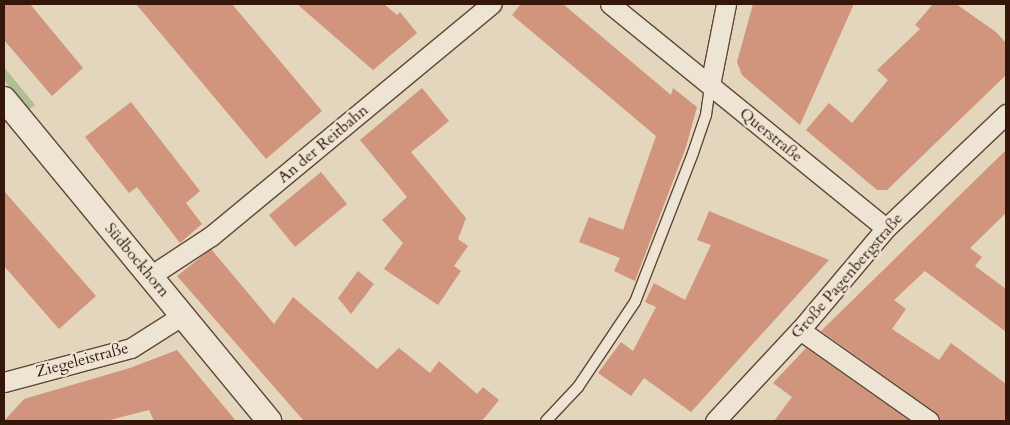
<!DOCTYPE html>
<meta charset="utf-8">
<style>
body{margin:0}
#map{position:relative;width:1010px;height:425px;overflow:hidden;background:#e3d6bc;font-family:Cardo,serif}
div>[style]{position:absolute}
.green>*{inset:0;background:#b0be93}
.building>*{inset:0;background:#d1947c}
.roads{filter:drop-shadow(1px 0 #604736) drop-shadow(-1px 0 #604736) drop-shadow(0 1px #604736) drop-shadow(0 -1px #604736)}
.service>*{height:10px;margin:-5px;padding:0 5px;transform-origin:5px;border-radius:5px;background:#ede4d3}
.minor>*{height:19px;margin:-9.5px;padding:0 9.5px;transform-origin:9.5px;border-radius:9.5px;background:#ede4d3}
.tertiary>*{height:24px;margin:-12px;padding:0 12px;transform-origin:12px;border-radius:12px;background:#ede4d3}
span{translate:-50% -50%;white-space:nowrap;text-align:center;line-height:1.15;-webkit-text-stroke:4.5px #ede4d3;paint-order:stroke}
.street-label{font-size:16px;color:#341709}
.frame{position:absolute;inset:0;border:5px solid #341709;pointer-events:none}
</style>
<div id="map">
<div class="green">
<div style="clip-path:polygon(4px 67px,35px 105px,28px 110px,4px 80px)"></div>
</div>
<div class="building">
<div style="clip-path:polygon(4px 4px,30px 4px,83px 68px,52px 96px,4px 40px)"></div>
<div style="clip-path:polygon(136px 4px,232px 4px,322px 111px,266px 159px)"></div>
<div style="clip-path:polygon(297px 4px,384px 4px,397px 15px,400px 12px,417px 33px,373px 70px)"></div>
<div style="clip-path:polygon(521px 4px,563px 4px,671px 95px,673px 88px,697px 107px,686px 147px,635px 281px,614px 271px,620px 258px,579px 242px,589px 217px,623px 230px,656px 136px,512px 15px)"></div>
<div style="clip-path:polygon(753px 4px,854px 4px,800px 125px,742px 75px,737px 62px)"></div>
<div style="clip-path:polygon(933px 4px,956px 4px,996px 32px,1006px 43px,1006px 75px,887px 190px,877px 190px,806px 130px,829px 103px,852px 123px,888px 80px,877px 70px,920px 29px,915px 25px)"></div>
<div style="clip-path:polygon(422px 88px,449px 121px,411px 152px,466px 218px,458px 239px,468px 246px,454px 266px,461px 271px,438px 305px,384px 269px,403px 243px,382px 220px,407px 197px,360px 140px)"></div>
<div style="clip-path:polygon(131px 102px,200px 191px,186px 203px,202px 224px,180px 243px,137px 187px,129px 193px,85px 137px)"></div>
<div style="clip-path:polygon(1006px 150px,1006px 213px,970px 248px,982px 257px,975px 266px,1006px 289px,1006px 332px,925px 271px,894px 300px,906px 309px,892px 329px,939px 360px,951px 343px,1006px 384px,1006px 421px,940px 421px,935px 412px,821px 331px)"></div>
<div style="clip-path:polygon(321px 172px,347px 204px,295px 247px,269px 215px)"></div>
<div style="clip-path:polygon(4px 191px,96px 296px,59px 329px,4px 266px)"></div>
<div style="clip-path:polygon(709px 211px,829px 260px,691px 412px,644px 378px,631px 396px,598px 373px,621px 342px,633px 351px,656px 307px,645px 302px,654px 283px,685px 300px,711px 245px,697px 240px)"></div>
<div style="clip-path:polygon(211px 249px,274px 324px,293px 297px,377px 369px,399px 348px,430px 373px,439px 361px,477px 394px,483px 387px,499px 400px,482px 421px,304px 421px,177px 276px)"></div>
<div style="clip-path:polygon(358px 271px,374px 284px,351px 314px,338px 298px)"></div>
<div style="clip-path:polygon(806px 348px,910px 421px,774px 421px,792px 397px,773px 383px)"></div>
<div style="clip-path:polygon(177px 350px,236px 421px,154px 421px,149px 410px,106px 421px,4px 421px,24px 399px,130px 368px)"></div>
</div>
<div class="roads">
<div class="service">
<div style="left:546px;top:421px;width:47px;rotate:-46.7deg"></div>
<div style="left:578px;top:387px;width:102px;rotate:-56.2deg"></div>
<div style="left:635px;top:302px;width:160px;rotate:-68.7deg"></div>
<div style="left:693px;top:153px;width:40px;rotate:-71.1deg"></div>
<div style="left:706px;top:115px;width:30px;rotate:-82deg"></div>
</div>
<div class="minor">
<div style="left:610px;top:4px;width:355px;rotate:39.1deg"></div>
<div style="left:710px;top:85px;width:83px;rotate:-78.8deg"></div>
<div style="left:150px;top:276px;width:73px;rotate:-33.3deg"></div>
<div style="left:211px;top:236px;width:364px;rotate:-39.6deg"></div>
<div style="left:800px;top:330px;width:158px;rotate:35.2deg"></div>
<div style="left:4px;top:382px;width:131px;rotate:-15deg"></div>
<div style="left:131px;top:348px;width:62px;rotate:-32.4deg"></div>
<div style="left:715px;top:421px;width:125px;rotate:-47deg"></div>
<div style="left:800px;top:330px;width:133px;rotate:-49.9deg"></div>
<div style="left:886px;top:228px;width:166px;rotate:-43.5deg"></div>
</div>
<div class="tertiary">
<div style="left:4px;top:99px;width:417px;rotate:50.5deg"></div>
</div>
</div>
<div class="street-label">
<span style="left:771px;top:135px;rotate:39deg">Querstraße</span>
<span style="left:323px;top:144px;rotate:-40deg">An der Reitbahn</span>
<span style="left:137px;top:260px;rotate:50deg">Südbockhorn</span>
<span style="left:847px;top:276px;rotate:-49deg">Große Pagenbergstraße</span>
<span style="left:82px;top:360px;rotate:-15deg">Ziegeleistraße</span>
</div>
<div class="frame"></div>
</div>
